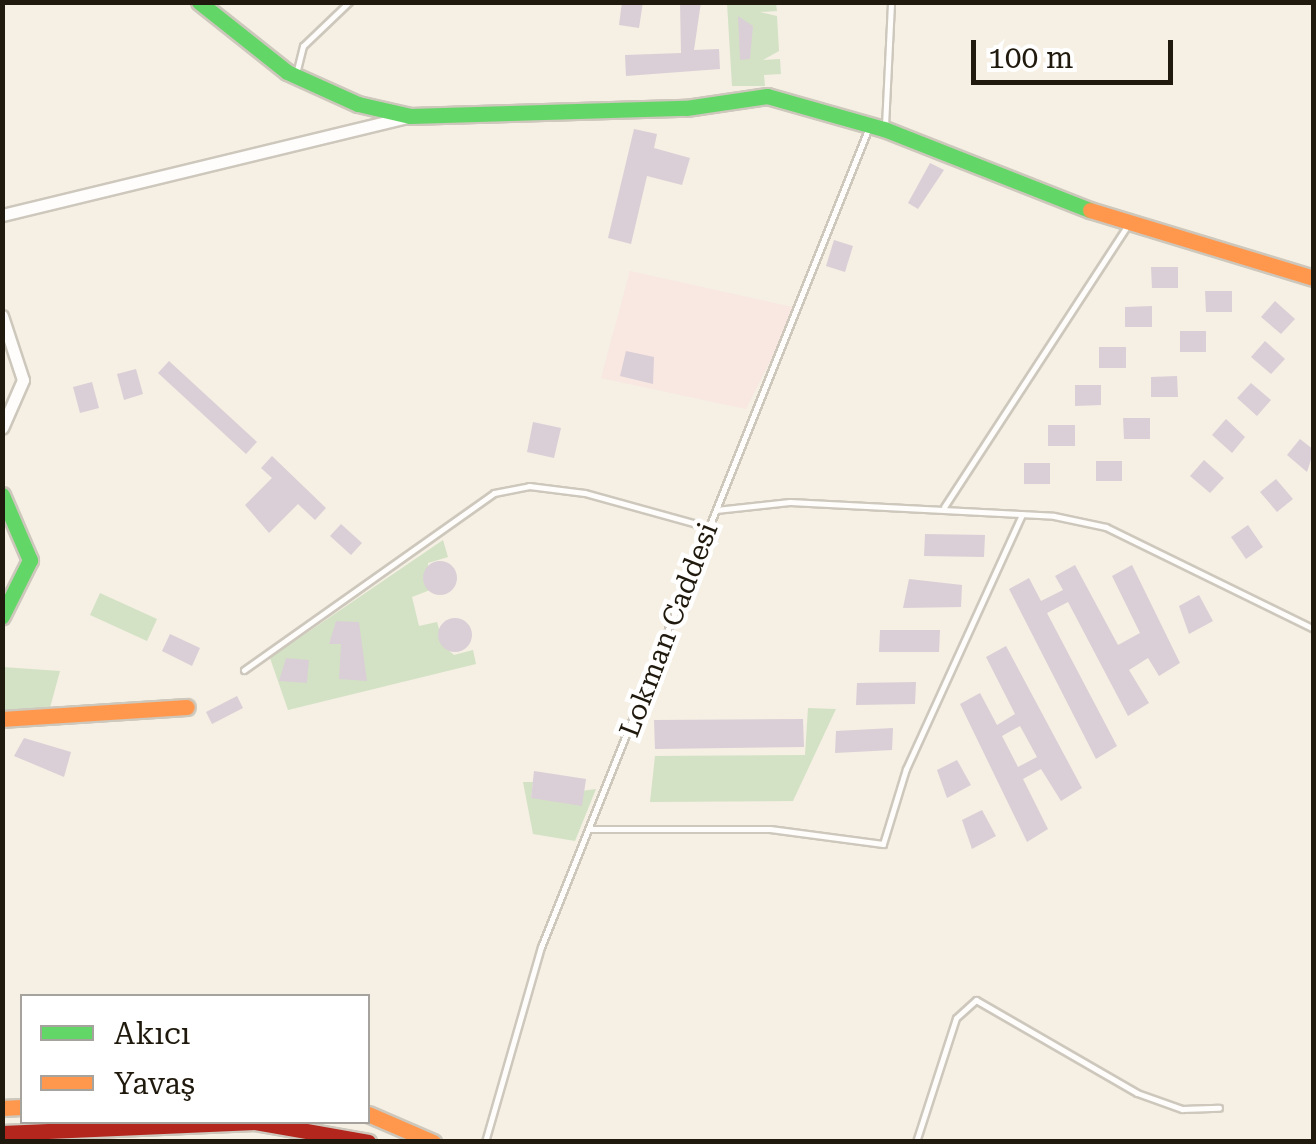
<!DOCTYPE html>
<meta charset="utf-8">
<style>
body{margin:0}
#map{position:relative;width:1316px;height:1144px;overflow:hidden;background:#f5efe4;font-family:"Roboto Serif",serif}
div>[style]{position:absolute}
.industrial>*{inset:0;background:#f9e7e2}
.green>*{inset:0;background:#d3e2c4}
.building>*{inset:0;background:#dacfd6}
.round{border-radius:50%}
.roads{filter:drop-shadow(2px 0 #cdc7bc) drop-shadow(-2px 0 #cdc7bc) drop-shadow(0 2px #cdc7bc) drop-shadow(0 -2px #cdc7bc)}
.lane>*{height:5px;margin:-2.5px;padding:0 2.5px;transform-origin:2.5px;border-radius:2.5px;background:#fefdfb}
.street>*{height:11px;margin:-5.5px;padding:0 5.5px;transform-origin:5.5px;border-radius:5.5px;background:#fefdfb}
.fast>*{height:15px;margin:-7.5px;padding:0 7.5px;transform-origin:7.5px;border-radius:7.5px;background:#63d668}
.slow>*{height:15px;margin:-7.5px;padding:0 7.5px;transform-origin:7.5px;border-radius:7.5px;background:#ff974d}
.jam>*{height:15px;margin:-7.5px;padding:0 7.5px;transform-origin:7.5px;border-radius:7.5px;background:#b3261e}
span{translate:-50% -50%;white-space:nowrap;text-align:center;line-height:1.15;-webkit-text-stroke:9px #fff;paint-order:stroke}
.street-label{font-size:28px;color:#20190d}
.frame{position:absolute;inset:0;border:5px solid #20190d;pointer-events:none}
.legend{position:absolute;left:20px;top:994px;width:350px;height:130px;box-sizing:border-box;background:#fff;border:2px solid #a6a39e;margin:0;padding:12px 18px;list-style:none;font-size:30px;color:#20190d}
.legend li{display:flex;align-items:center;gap:20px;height:50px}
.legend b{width:50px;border:2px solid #a6a39e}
.scale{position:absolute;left:971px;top:40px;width:202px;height:45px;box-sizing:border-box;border:5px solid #20190d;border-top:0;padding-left:12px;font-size:30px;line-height:35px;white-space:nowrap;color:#20190d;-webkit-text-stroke:8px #fff;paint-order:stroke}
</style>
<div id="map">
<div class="industrial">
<div style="clip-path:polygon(630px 271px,797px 308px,746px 409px,601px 378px)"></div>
</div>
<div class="green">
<div style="clip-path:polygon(727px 3px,776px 3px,777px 11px,760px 12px,777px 16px,779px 51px,763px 60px,780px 59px,781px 74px,764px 75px,765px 86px,732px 86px)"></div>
<div style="clip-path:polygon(443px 540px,448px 557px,428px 563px,430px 590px,412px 597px,419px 626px,437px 622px,444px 646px,454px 655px,473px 650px,476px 664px,288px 710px,270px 658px)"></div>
<div style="clip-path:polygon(100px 593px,157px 619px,147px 641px,90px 615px)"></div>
<div style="clip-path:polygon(2px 667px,60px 671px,48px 715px,3px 712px)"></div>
<div style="clip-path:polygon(808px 708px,836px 709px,793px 801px,650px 802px,655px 756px,805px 755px)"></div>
<div style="clip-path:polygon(523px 782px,533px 782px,531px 798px,596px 789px,575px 841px,533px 834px)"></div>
</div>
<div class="building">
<div style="clip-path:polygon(622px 2px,643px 2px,639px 28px,619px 25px)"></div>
<div style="clip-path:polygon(680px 2px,701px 2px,694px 50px,719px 49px,720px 69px,626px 76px,625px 55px,681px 53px)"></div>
<div style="clip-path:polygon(738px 16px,753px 26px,750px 59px,740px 60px)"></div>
<div style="clip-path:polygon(634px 129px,657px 134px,654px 148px,690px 158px,682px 185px,647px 176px,631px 244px,608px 238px)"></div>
<div style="clip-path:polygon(930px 163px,944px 170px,918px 209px,908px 203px)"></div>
<div style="clip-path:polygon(834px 240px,853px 246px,845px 272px,826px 266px)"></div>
<div style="clip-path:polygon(1151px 267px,1178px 267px,1178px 288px,1152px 288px)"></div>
<div style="clip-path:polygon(1205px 291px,1232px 291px,1232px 312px,1206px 312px)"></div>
<div style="clip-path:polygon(1275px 301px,1295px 319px,1281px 334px,1261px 317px)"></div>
<div style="clip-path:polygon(1152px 306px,1152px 327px,1125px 327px,1125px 307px)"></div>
<div style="clip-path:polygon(1180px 331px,1206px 331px,1206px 352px,1180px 352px)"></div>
<div style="clip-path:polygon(1265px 341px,1285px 359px,1271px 374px,1251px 357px)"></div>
<div style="clip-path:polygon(1099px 347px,1126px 347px,1126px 368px,1099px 368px)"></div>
<div style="clip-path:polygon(626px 351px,654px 357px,653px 384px,620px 376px)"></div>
<div style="clip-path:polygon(169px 361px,257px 442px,246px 454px,158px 373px)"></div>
<div style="clip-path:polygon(136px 369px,143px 394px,124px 400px,117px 374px)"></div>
<div style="clip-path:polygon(1177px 376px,1178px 397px,1151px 397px,1151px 377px)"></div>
<div style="clip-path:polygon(92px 382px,99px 408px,80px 413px,73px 387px)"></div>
<div style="clip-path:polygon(1251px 383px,1271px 400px,1257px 416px,1237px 398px)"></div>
<div style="clip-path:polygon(1075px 385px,1101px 385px,1101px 405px,1075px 406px)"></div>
<div style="clip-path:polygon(1123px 418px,1150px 418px,1150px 439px,1124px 439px)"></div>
<div style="clip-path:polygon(1226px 419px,1245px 437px,1232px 453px,1212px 435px)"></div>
<div style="clip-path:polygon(533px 422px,561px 428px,554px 458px,527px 452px)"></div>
<div style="clip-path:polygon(1048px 425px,1075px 425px,1075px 446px,1048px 446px)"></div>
<div style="clip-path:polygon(1300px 439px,1314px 450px,1307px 472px,1287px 455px)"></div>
<div style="clip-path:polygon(272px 456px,326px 508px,315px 520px,298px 504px,269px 533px,245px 505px,272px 478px,261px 468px)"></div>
<div style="clip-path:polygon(1204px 460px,1224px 478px,1210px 493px,1190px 476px)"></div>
<div style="clip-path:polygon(1096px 461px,1122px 461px,1122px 481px,1096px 481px)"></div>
<div style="clip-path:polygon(1024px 463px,1050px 463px,1050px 484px,1024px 484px)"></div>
<div style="clip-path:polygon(1276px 479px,1293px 499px,1277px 512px,1260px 492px)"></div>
<div style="clip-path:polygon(341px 524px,362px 543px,351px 555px,330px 536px)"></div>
<div style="clip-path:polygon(1248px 525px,1263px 547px,1246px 559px,1231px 537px)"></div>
<div style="clip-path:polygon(925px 534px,985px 535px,984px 557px,924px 556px)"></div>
<div class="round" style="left:423px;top:561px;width:34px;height:34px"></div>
<div style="clip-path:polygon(1075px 565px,1118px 645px,1140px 633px,1112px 576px,1132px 565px,1180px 663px,1159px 676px,1148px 658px,1129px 670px,1149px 703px,1128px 716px,1068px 602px,1047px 613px,1117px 746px,1096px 759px,1009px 589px,1029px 578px,1041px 601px,1063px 590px,1055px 576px)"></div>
<div style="clip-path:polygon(909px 579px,962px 585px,961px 607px,903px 608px)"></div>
<div style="clip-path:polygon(1199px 595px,1213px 621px,1189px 634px,1179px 606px)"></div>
<div class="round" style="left:438px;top:618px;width:34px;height:34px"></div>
<div style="clip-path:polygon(336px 621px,359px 622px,367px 681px,339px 679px,341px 644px,329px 644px)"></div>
<div style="clip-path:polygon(880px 630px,940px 630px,939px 652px,879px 652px)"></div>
<div style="clip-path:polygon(170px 634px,200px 648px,192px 666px,162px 651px)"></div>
<div style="clip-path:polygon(evenodd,1006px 646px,1082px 788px,1061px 801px,1041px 769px,1023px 779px,1048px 829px,1027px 842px,960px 704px,980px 693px,997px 725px,1015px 714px,986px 657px,1006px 646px,1020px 726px,1037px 757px,1018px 767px,1002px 736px,1020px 726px)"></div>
<div style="clip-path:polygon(286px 658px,309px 660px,307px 683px,279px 681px)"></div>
<div style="clip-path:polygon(916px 682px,915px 704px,856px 705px,857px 683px)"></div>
<div style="clip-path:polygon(237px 696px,243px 708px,212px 724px,206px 712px)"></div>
<div style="clip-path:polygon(803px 719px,804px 747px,655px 749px,654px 720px)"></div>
<div style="clip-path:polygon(893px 728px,892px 750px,835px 753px,836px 731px)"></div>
<div style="clip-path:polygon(24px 738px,71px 752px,64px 777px,14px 756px)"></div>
<div style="clip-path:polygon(957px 760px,971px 785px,947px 798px,937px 770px)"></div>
<div style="clip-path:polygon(534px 771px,586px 779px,582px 806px,531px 798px)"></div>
<div style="clip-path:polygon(982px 810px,996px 836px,972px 849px,962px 820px)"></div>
</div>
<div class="roads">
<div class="lane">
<div style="left:296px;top:74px;width:29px;rotate:-76deg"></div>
<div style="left:303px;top:46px;width:64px;rotate:-43.7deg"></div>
<div style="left:885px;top:126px;width:124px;rotate:-87.2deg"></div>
<div style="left:944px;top:507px;width:333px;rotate:-56.9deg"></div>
<div style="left:716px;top:510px;width:74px;rotate:-6.2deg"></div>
<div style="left:790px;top:502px;width:264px;rotate:3deg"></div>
<div style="left:1054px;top:516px;width:53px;rotate:11.9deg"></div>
<div style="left:1106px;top:527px;width:232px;rotate:26.1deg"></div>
<div style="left:244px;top:670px;width:306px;rotate:-35.3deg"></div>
<div style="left:494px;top:493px;width:36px;rotate:-11deg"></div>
<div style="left:529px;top:486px;width:56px;rotate:7.1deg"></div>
<div style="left:585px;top:493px;width:128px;rotate:15.5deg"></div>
<div style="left:590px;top:829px;width:180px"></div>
<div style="left:770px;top:829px;width:114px;rotate:7.6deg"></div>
<div style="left:883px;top:844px;width:78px;rotate:-73deg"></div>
<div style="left:906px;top:769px;width:280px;rotate:-65.5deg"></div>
<div style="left:485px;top:1142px;width:203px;rotate:-74deg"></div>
<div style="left:541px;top:947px;width:883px;rotate:-68.2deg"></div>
<div style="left:916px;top:1142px;width:130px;rotate:-72.1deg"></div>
<div style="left:956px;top:1018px;width:27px;rotate:-42deg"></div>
<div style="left:976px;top:1000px;width:186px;rotate:30deg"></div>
<div style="left:1137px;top:1093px;width:48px;rotate:19.6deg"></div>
<div style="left:1182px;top:1109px;width:37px;rotate:-2deg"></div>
</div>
<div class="street">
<div style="left:2px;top:215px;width:416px;rotate:-13.6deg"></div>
<div style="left:2px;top:316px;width:67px;rotate:71.8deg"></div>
<div style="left:23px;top:380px;width:52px;rotate:113.6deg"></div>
</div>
<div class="fast">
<div style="left:199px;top:2px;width:112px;rotate:38.5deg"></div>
<div style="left:287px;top:72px;width:78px;rotate:24.3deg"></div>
<div style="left:358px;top:104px;width:53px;rotate:13deg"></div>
<div style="left:410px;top:116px;width:276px;rotate:-1.7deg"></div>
<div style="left:686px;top:108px;width:82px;rotate:-8.4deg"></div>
<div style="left:767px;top:96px;width:122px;rotate:15.8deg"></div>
<div style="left:884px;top:129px;width:221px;rotate:21.5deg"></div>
<div style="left:2px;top:495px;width:71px;rotate:66.7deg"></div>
<div style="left:30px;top:560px;width:63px;rotate:116.6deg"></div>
</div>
<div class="slow">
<div style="left:1090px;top:210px;width:234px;rotate:16.9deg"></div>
<div style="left:2px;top:719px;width:185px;rotate:-3.7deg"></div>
<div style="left:2px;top:1108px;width:20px;rotate:-3deg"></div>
<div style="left:368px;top:1114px;width:71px;rotate:23.3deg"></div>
</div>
<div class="jam">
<div style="left:2px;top:1133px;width:253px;rotate:-2.5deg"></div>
<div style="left:255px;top:1122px;width:115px;rotate:10deg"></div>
</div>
</div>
<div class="street-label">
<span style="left:669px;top:630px;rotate:-69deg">Lokman Caddesi</span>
</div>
<div class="frame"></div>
<ul class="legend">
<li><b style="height:12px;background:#63d668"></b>Akıcı</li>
<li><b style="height:12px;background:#ff974d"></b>Yavaş</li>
</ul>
<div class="scale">100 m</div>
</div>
